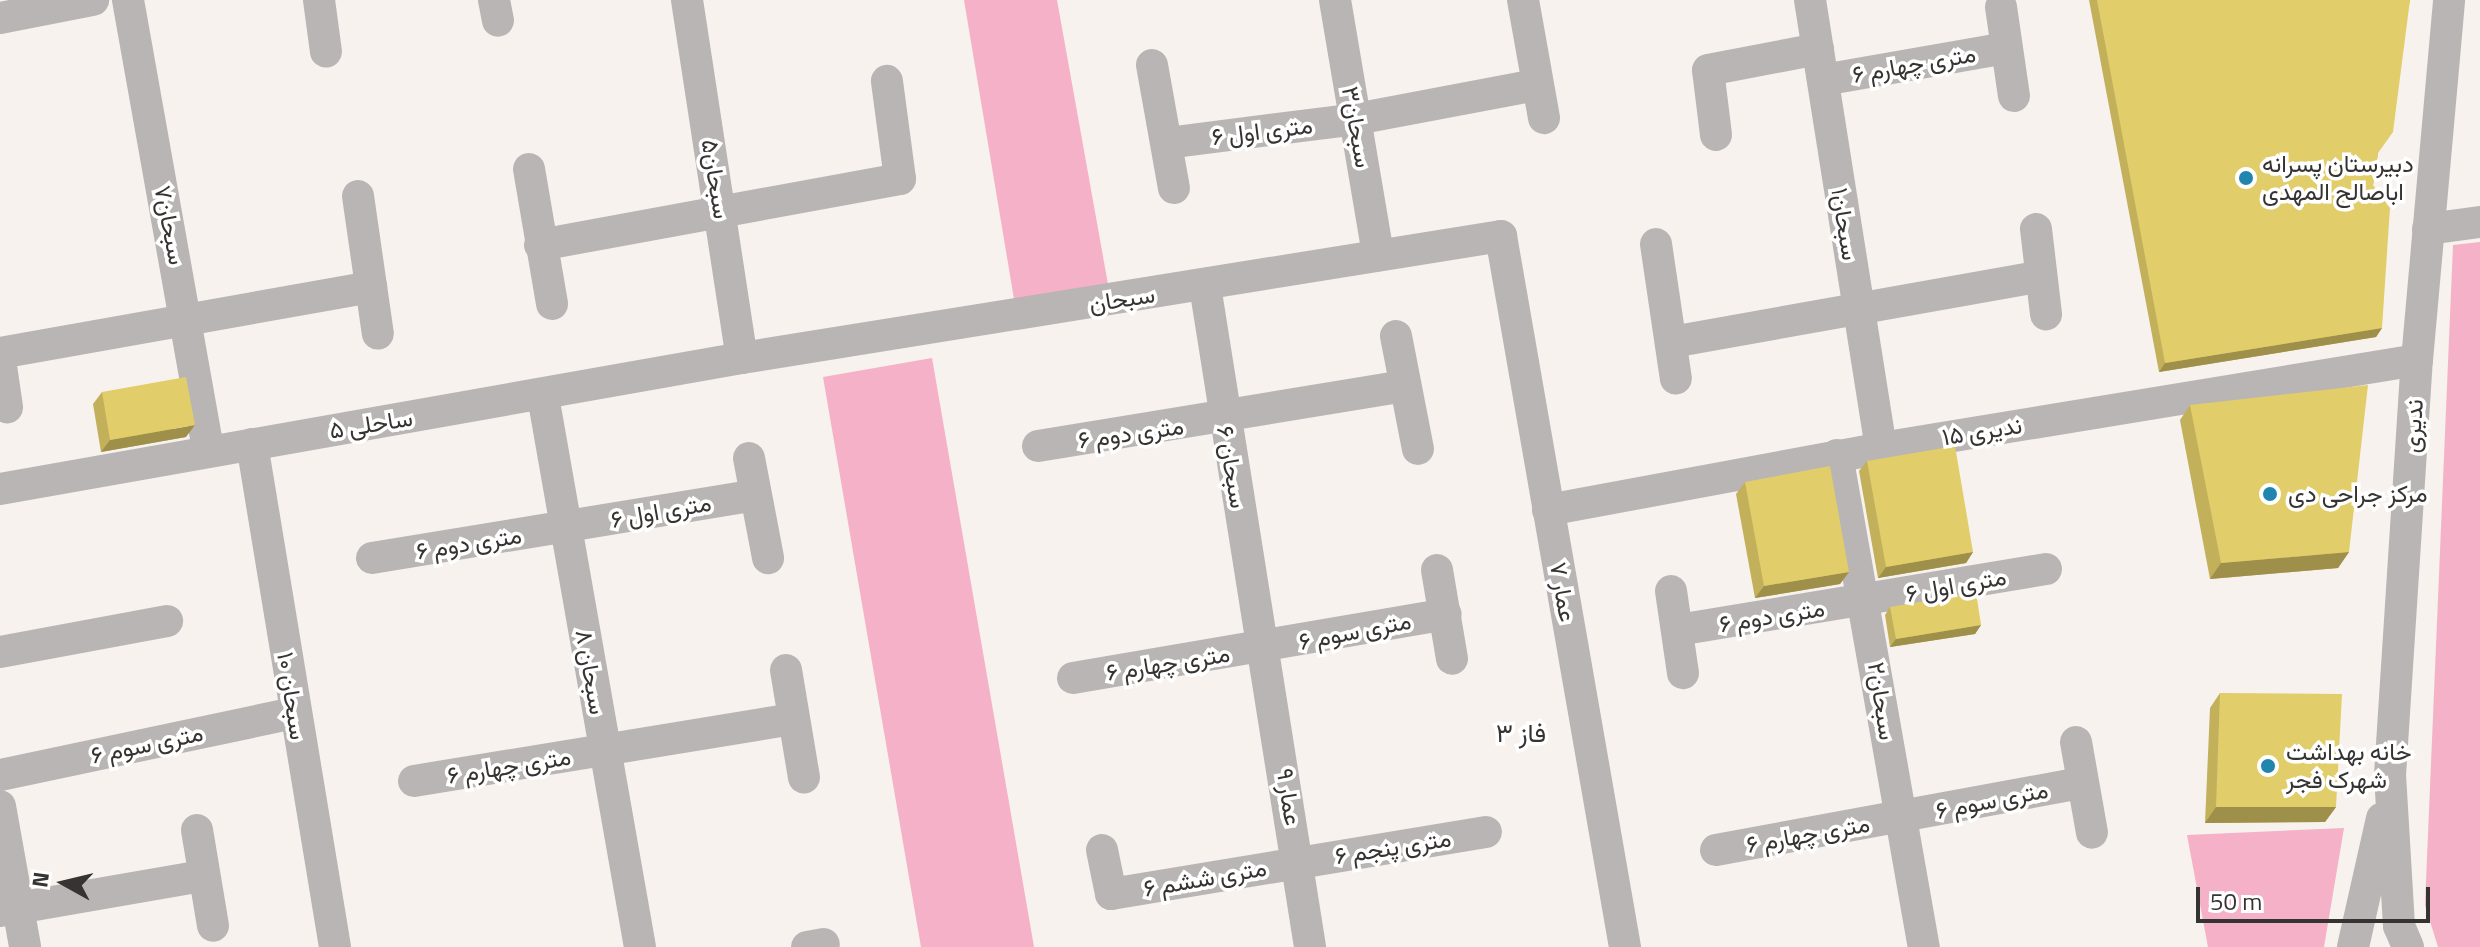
<!DOCTYPE html>
<meta charset="utf-8">
<style>
body{margin:0}
#map{position:relative;width:2480px;height:947px;overflow:hidden;background:#f7f2ed;font-family:"Titillium Web",Vazirmatn,sans-serif}
div>[style]{position:absolute}
.green>*{inset:0;background:#f5b1c7}
.minor>*{height:32px;margin:-16px;padding:0 16px;transform-origin:16px;border-radius:16px;background:#b9b5b5}
.wall>*{inset:0;background:#c2b05b}
.shaded-wall>*{inset:0;background:#9e904a}
.building>*{inset:0;background:#e1cd6a}
.dots>*{width:22px;height:22px;translate:-50% -50%;box-sizing:border-box;border:4px solid #fff;border-radius:50%}
span{translate:-50% -50%;white-space:nowrap;text-align:center;line-height:1.15;-webkit-text-stroke:7px #fff;paint-order:stroke}
.street-label{font-size:24px;color:#363432}
.poi-label{font-size:24px;color:#363432}
.left{translate:0 -50%;text-align:left}
.neighbourhood-label{font-size:26px;color:#363432}
.north{position:absolute;left:24px;top:843px;width:80px;height:80px;-webkit-text-stroke:6px #fff;paint-order:stroke;rotate:278deg;font-size:22px;font-weight:700;line-height:32px;text-align:center;color:#363432}
.north::after{content:'';display:block;margin:auto;width:28px;height:36px;background:#363432;clip-path:polygon(50% 0,100% 100%,50% 72%,0 100%)}
.scale{position:absolute;left:2196px;top:887px;width:234px;height:36px;box-sizing:border-box;border:4px solid #363432;border-top:0;padding-left:10px;font-size:24px;line-height:28px;white-space:nowrap;color:#363432;-webkit-text-stroke:6px #fff;paint-order:stroke}
</style>
<div id="map">
<div class="green">
<div style="clip-path:polygon(964px 0,1057px 0,1111px 301px,1017px 317px)"></div>
<div style="clip-path:polygon(2480px 242px,2480px 947px,2438px 947px,2425px 905px,2453px 245px)"></div>
<div style="clip-path:polygon(932px 358px,1034px 947px,921px 947px,823px 377px)"></div>
<div style="clip-path:polygon(2344px 828px,2324px 947px,2208px 947px,2187px 835px)"></div>
</div>
<div class="minor">
<div style="left:128px;top:0;width:457px;rotate:79.9deg"></div>
<div style="left:319px;top:0;width:52px;rotate:82.3deg"></div>
<div style="left:494px;top:0;width:21px;rotate:79deg"></div>
<div style="left:687px;top:0;width:362px;rotate:81.3deg"></div>
<div style="left:1335px;top:0;width:259px;rotate:80.4deg"></div>
<div style="left:1523px;top:0;width:120px;rotate:79.9deg"></div>
<div style="left:1810px;top:0;width:454px;rotate:81deg"></div>
<div style="left:2001px;top:7px;width:90px;rotate:81.7deg"></div>
<div style="left:0;top:18px;width:95px;rotate:-11deg"></div>
<div style="left:1152px;top:65px;width:125px;rotate:79.9deg"></div>
<div style="left:1823px;top:80px;width:186px;rotate:-9.9deg"></div>
<div style="left:1716px;top:135px;width:65px;rotate:-97deg"></div>
<div style="left:1708px;top:70px;width:112px;rotate:-10.8deg"></div>
<div style="left:1167px;top:143px;width:191px;rotate:-7.2deg"></div>
<div style="left:1356px;top:119px;width:183px;rotate:-10.7deg"></div>
<div style="left:529px;top:169px;width:137px;rotate:80.3deg"></div>
<div style="left:358px;top:196px;width:139px;rotate:81.8deg"></div>
<div style="left:2036px;top:229px;width:86px;rotate:83.3deg"></div>
<div style="left:2428px;top:229px;width:52px;rotate:-7.7deg"></div>
<div style="left:1656px;top:244px;width:136px;rotate:81.6deg"></div>
<div style="left:540px;top:245px;width:366px;rotate:-10.4deg"></div>
<div style="left:900px;top:179px;width:99px;rotate:-97.6deg"></div>
<div style="left:1205px;top:286px;width:669px;rotate:80.97deg"></div>
<div style="left:1396px;top:336px;width:115px;rotate:79deg"></div>
<div style="left:1672px;top:342px;width:375px;rotate:-10.1deg"></div>
<div style="left:0;top:353px;width:377px;rotate:-10.1deg"></div>
<div style="left:0;top:359px;width:49px;rotate:81.7deg"></div>
<div style="left:543px;top:396px;width:559px;rotate:80.02deg"></div>
<div style="left:252px;top:444px;width:510px;rotate:80.63deg"></div>
<div style="left:1038px;top:446px;width:372px;rotate:-9.3deg"></div>
<div style="left:1837px;top:455px;width:500px;rotate:80deg"></div>
<div style="left:749px;top:458px;width:102px;rotate:79.2deg"></div>
<div style="left:0;top:489px;width:753px;rotate:-10.01deg"></div>
<div style="left:742px;top:358px;width:769px;rotate:-9.13deg"></div>
<div style="left:1501px;top:236px;width:722px;rotate:80.11deg"></div>
<div style="left:1548px;top:510px;width:339px;rotate:-10.5deg"></div>
<div style="left:1881px;top:448px;width:543px;rotate:-9.32deg"></div>
<div style="left:372px;top:558px;width:388px;rotate:-9.3deg"></div>
<div style="left:1437px;top:570px;width:90px;rotate:80.4deg"></div>
<div style="left:1671px;top:591px;width:83px;rotate:81.7deg"></div>
<div style="left:1678px;top:630px;width:373px;rotate:-9.4deg"></div>
<div style="left:0;top:652px;width:170px;rotate:-10.5deg"></div>
<div style="left:786px;top:670px;width:109px;rotate:80.5deg"></div>
<div style="left:1073px;top:678px;width:378px;rotate:-9.7deg"></div>
<div style="left:2076px;top:742px;width:92px;rotate:80deg"></div>
<div style="left:0;top:775px;width:301px;rotate:-11.9deg"></div>
<div style="left:414px;top:781px;width:384px;rotate:-9.3deg"></div>
<div style="left:0;top:806px;width:143px;rotate:79.9deg"></div>
<div style="left:197px;top:830px;width:97px;rotate:80.5deg"></div>
<div style="left:1102px;top:850px;width:45px;rotate:78.4deg"></div>
<div style="left:1111px;top:894px;width:380px;rotate:-9.4deg"></div>
<div style="left:1716px;top:850px;width:372px;rotate:-10.4deg"></div>
<div style="left:0;top:911px;width:205px;rotate:-9.8deg"></div>
<div style="left:807px;top:947px;width:17px;rotate:-10deg"></div>
<div style="left:2353px;top:947px;width:132px;rotate:-77.3deg"></div>
<div style="left:2408px;top:947px;width:23px;rotate:-113deg"></div>
<div style="left:2399px;top:926px;width:151px;rotate:-93.4deg"></div>
<div style="left:2390px;top:775px;width:416px;rotate:-86.3deg"></div>
<div style="left:2417px;top:360px;width:361px;rotate:-84.9deg"></div>
</div>
<div class="wall">
<div style="clip-path:polygon(2089px 0,2410px 0,2378px 153px,2373px 185px,2382px 328px,2376px 337px,2159px 372px)"></div>
<div style="clip-path:polygon(102px 392px,186px 437px,101px 452px,93px 404px)"></div>
<div style="clip-path:polygon(2190px 405px,2349px 552px,2338px 568px,2210px 579px,2180px 420px)"></div>
<div style="clip-path:polygon(1867px 461px,1973px 552px,1966px 563px,1878px 578px,1859px 471px)"></div>
<div style="clip-path:polygon(1745px 482px,1849px 572px,1840px 584px,1755px 598px,1736px 494px)"></div>
<div style="clip-path:polygon(1890px 607px,1981px 625px,1975px 634px,1890px 647px,1885px 615px)"></div>
<div style="clip-path:polygon(2220px 693px,2336px 807px,2325px 822px,2205px 823px,2210px 708px)"></div>
</div>
<div class="shaded-wall">
<div style="clip-path:polygon(2382px 328px,2376px 337px,2159px 372px,2165px 363px)"></div>
<div style="clip-path:polygon(195px 425px,186px 437px,101px 452px,110px 440px)"></div>
<div style="clip-path:polygon(1973px 552px,1966px 563px,1878px 578px,1886px 567px)"></div>
<div style="clip-path:polygon(2349px 552px,2338px 568px,2210px 579px,2221px 563px)"></div>
<div style="clip-path:polygon(1849px 572px,1840px 584px,1755px 598px,1764px 586px)"></div>
<div style="clip-path:polygon(1981px 625px,1975px 634px,1890px 647px,1896px 639px)"></div>
<div style="clip-path:polygon(2216px 807px,2336px 807px,2325px 822px,2205px 823px)"></div>
</div>
<div class="building">
<div style="clip-path:polygon(2097px 0,2410px 0,2393px 132px,2378px 153px,2373px 185px,2390px 208px,2382px 328px,2165px 363px)"></div>
<div style="clip-path:polygon(186px 377px,195px 425px,110px 440px,102px 392px)"></div>
<div style="clip-path:polygon(2368px 385px,2349px 552px,2221px 563px,2190px 405px)"></div>
<div style="clip-path:polygon(1955px 446px,1973px 552px,1886px 567px,1867px 461px)"></div>
<div style="clip-path:polygon(1830px 466px,1849px 572px,1764px 586px,1745px 482px)"></div>
<div style="clip-path:polygon(1976px 592px,1981px 625px,1896px 639px,1890px 607px)"></div>
<div style="clip-path:polygon(2220px 693px,2342px 694px,2336px 807px,2216px 807px)"></div>
</div>
<div class="dots">
<div style="left:2246px;top:178px;background:#2085af"></div>
<div style="left:2270px;top:494px;background:#2085af"></div>
<div style="left:2268px;top:766px;background:#2085af"></div>
</div>
<div class="street-label">
<span style="left:1914px;top:64px;rotate:-10deg">۶ متری چهارم</span>
<span style="left:1357px;top:127px;rotate:80deg">سبحان۳</span>
<span style="left:1262px;top:131px;rotate:-7deg">۶ متری اول</span>
<span style="left:716px;top:179px;rotate:81deg">سبحان۵</span>
<span style="left:1845px;top:224px;rotate:81deg">سبحان۱</span>
<span style="left:170px;top:225px;rotate:79deg">سبحان۷</span>
<span style="left:1122px;top:299px;rotate:-9deg">سبحان</span>
<span style="left:371px;top:424px;rotate:-9deg">ساحلی ۵</span>
<span style="left:2413px;top:426px;rotate:-86deg">ندیری</span>
<span style="left:1982px;top:431px;rotate:-9deg">ندیری ۱۵</span>
<span style="left:1131px;top:433px;rotate:-8deg">۶ متری دوم</span>
<span style="left:1232px;top:467px;rotate:80deg">سبحان ۶</span>
<span style="left:661px;top:511px;rotate:-10deg">۶ متری اول</span>
<span style="left:469px;top:543px;rotate:-9deg">۶ متری دوم</span>
<span style="left:1956px;top:585px;rotate:-10deg">۶ متری اول</span>
<span style="left:1563px;top:592px;rotate:80deg">عمار ۷</span>
<span style="left:1772px;top:616px;rotate:-9deg">۶ متری دوم</span>
<span style="left:1355px;top:631px;rotate:-11deg">۶ متری سوم</span>
<span style="left:1168px;top:663px;rotate:-9deg">۶ متری چهارم</span>
<span style="left:591px;top:672px;rotate:80deg">سبحان ۸</span>
<span style="left:292px;top:696px;rotate:81deg">سبحان ۱۰</span>
<span style="left:1882px;top:701px;rotate:81deg">سبحان۲</span>
<span style="left:147px;top:744px;rotate:-12deg">۶ متری سوم</span>
<span style="left:509px;top:766px;rotate:-9deg">۶ متری چهارم</span>
<span style="left:1289px;top:797px;rotate:81deg">عمار ۹</span>
<span style="left:1992px;top:800px;rotate:-11deg">۶ متری سوم</span>
<span style="left:1808px;top:834px;rotate:-10deg">۶ متری چهارم</span>
<span style="left:1393px;top:847px;rotate:-9deg">۶ متری پنجم</span>
<span style="left:1205px;top:878px;rotate:-10deg">۶ متری ششم</span>
</div>
<div class="poi-label">
<span class="left" style="left:2262px;top:178px">دبیرستان پسرانه<br>اباصالح المهدی</span>
<span class="left" style="left:2288px;top:494px">مرکز جراحی دی</span>
<span class="left" style="left:2286px;top:766px">خانه بهداشت<br>شهرک فجر</span>
</div>
<div class="neighbourhood-label">
<span style="left:1521px;top:733px">فاز ۳</span>
</div>
<div class="north">N</div>
<div class="scale">50 m</div>
</div>
